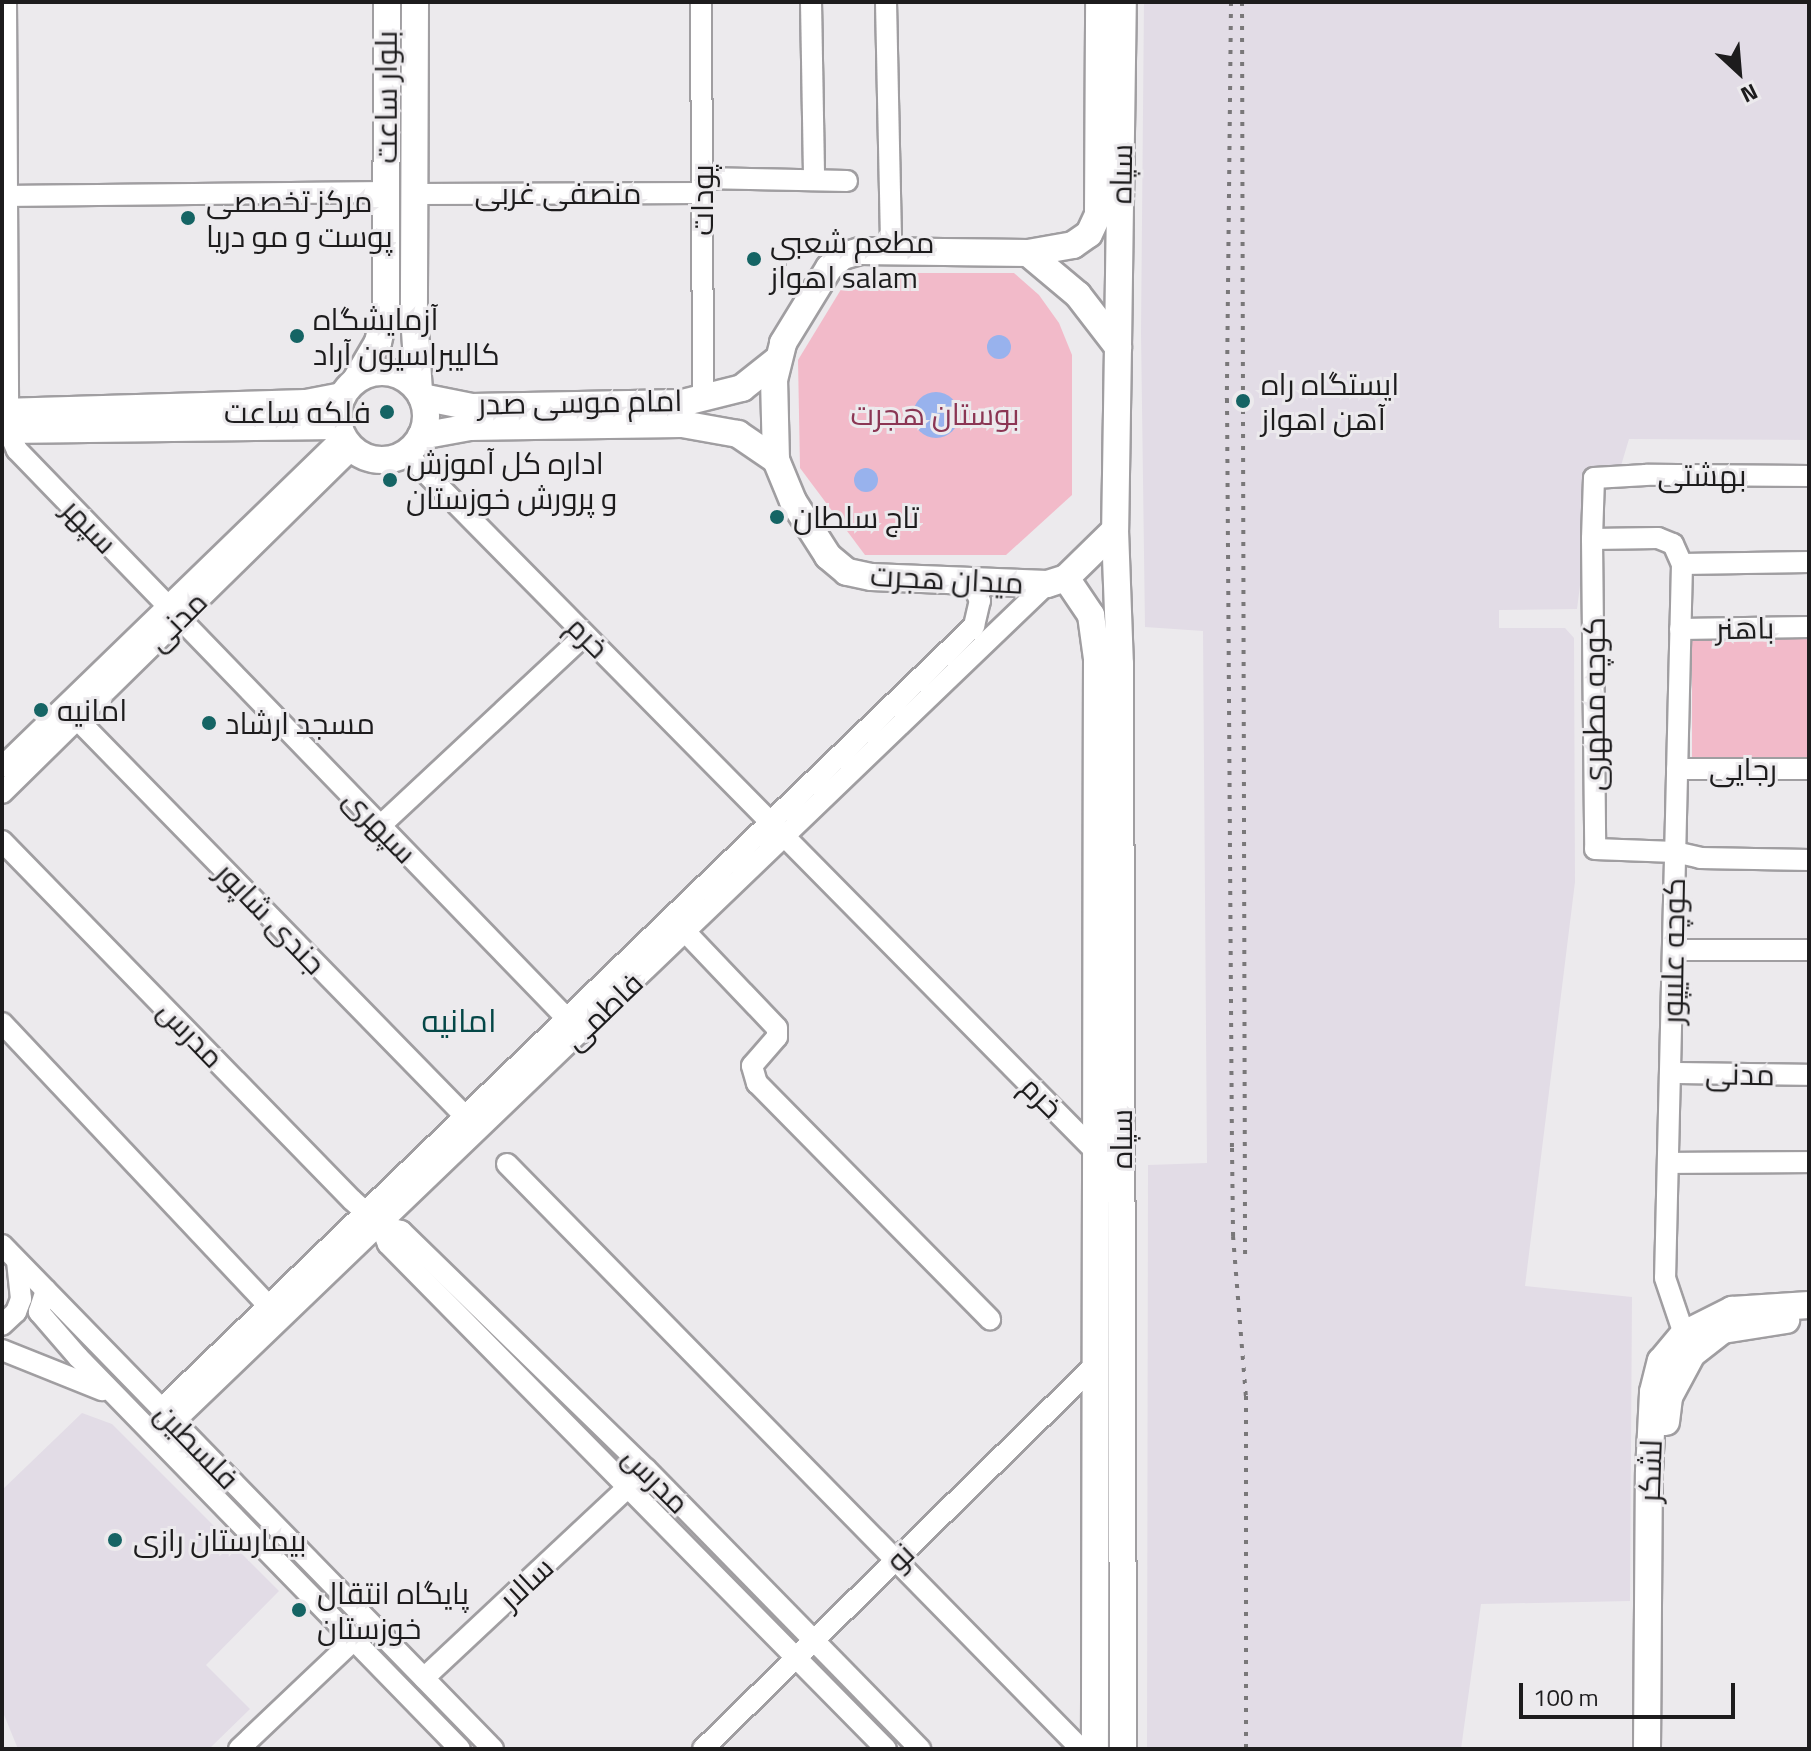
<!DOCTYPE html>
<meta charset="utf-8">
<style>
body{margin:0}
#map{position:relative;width:1811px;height:1751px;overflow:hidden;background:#eceaed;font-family:"Titillium Web",Cairo,sans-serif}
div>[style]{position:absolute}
.built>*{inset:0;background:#e2dce6}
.green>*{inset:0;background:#f2bac9}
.water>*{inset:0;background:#98b2ed}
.round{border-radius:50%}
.roads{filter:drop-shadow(2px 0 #a09ea1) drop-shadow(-2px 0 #a09ea1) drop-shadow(0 2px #a09ea1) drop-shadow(0 -2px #a09ea1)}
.minor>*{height:20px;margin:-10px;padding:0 10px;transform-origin:10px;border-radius:10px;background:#fff}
.major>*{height:26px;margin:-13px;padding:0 13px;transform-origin:13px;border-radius:13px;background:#fff}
.major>.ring{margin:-13px;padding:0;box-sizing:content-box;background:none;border:26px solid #fff;border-radius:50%}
.rail>*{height:4px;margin-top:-2px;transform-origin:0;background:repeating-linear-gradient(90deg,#797779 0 4px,transparent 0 12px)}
.dots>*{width:22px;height:22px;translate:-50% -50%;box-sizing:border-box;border:4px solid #eceaed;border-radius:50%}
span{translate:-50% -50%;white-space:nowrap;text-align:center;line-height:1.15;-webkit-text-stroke:6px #eceaed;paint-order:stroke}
.street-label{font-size:30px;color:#1d1c1d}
.poi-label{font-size:30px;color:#1d1c1d}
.left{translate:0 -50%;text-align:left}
.right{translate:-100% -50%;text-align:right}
.park-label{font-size:30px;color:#8b3654}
.neighbourhood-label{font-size:32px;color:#044747}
.frame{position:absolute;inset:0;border:4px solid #1d1c1d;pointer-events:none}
.north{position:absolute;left:1699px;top:32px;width:80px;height:80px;-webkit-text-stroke:6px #eceaed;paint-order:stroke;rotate:154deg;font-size:22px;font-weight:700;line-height:32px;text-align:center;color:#1d1c1d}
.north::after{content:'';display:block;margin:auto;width:28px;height:36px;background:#1d1c1d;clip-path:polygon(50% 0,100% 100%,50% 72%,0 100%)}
.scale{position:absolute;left:1519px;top:1683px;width:216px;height:36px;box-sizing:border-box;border:4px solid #1d1c1d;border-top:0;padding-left:10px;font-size:24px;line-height:28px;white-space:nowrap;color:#1d1c1d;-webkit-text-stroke:6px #eceaed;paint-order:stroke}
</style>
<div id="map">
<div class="built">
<div style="clip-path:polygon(1144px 2px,1809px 2px,1809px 440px,1629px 439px,1620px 469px,1594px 478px,1577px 609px,1499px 610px,1499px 628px,1565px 628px,1574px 638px,1575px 882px,1525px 1286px,1632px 1297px,1630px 1601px,1481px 1604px,1461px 1749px,1147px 1749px,1148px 1165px,1207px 1163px,1203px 631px,1145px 627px,1141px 333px)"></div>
<div style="clip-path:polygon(82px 1413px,112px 1424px,279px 1591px,206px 1665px,250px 1709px,209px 1749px,18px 1749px,2px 1710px,2px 1490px)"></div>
</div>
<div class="green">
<div style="clip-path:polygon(851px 273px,1014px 273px,1039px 295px,1059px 323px,1072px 355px,1072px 495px,1006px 555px,865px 555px,800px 468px,798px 360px)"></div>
<div style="clip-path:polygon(1692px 634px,1809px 634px,1809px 759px,1692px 760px)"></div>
</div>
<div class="water">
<div class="round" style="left:987px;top:335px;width:24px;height:24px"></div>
<div class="round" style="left:913px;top:392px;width:46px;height:46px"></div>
<div class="round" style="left:854px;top:468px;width:24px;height:24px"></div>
</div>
<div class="roads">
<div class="minor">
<div style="left:6px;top:2px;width:428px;rotate:89.7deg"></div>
<div style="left:8px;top:430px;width:22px;rotate:66deg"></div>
<div style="left:17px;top:450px;width:811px;rotate:45.95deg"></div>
<div style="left:701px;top:2px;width:396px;rotate:89.7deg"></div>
<div style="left:811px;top:2px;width:178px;rotate:89deg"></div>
<div style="left:886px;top:2px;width:248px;rotate:88.8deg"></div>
<div style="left:702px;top:178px;width:145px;rotate:1.2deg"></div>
<div style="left:414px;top:194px;width:288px;rotate:-0.2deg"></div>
<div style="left:2px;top:196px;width:384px;rotate:-0.6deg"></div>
<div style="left:406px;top:453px;width:982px;rotate:45.37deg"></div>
<div style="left:1809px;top:476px;width:163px;rotate:-179.6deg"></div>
<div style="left:1646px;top:475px;width:52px;rotate:176.7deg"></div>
<div style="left:1594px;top:478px;width:61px;rotate:91.9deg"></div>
<div style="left:1592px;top:539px;width:310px;rotate:89.4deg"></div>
<div style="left:1595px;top:849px;width:80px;rotate:2.1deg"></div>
<div style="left:1675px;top:852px;width:26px;rotate:13deg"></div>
<div style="left:1700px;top:858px;width:109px;rotate:1.1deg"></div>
<div style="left:1592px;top:539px;width:66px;rotate:-0.9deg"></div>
<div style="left:1658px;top:538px;width:16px;rotate:22deg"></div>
<div style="left:1673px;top:544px;width:22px;rotate:66deg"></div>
<div style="left:1682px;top:564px;width:714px;rotate:91.36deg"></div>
<div style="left:1665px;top:1278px;width:59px;rotate:71.3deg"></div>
<div style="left:1682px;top:564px;width:127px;rotate:-0.9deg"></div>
<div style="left:1680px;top:629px;width:129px;rotate:-0.9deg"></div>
<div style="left:77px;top:719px;width:555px;rotate:45.66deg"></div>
<div style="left:2px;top:767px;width:475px;rotate:-44.1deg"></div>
<div style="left:1677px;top:769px;width:132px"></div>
<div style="left:2px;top:793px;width:491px;rotate:-44.5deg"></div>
<div style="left:380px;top:826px;width:280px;rotate:-43deg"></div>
<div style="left:2px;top:841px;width:501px;rotate:45.73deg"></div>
<div style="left:352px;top:1200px;width:39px;rotate:42deg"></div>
<div style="left:381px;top:1226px;width:21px;rotate:14deg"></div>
<div style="left:401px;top:1231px;width:342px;rotate:44.2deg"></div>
<div style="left:646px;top:1469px;width:392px;rotate:45.6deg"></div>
<div style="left:677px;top:923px;width:145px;rotate:46.4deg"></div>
<div style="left:777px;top:1028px;width:9px;rotate:90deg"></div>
<div style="left:777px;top:1037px;width:38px;rotate:131deg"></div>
<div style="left:752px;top:1066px;width:18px;rotate:74deg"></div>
<div style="left:757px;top:1083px;width:332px;rotate:45.4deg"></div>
<div style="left:1673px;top:950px;width:136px"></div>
<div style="left:2px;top:1023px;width:388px;rotate:46.7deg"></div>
<div style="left:1670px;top:1073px;width:139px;rotate:0.8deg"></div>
<div style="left:1668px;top:1163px;width:141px;rotate:-0.4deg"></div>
<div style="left:507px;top:1164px;width:820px;rotate:45.54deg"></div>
<div style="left:381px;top:1226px;width:19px;rotate:69deg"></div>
<div style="left:388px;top:1244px;width:709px;rotate:45.4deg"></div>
<div style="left:2px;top:1245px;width:704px;rotate:45.75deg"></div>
<div style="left:46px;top:1290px;width:23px;rotate:108deg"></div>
<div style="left:39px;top:1312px;width:60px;rotate:49.1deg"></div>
<div style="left:78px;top:1357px;width:547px;rotate:45.74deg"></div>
<div style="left:2px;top:1325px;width:19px;rotate:-43deg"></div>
<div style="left:16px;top:1312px;width:14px;rotate:-69deg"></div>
<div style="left:21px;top:1299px;width:38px;rotate:-96deg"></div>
<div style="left:2px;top:1350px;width:108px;rotate:21.8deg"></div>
<div style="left:161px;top:1409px;width:1129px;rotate:-43.92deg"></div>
<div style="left:974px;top:626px;width:26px;rotate:-77deg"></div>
<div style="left:980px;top:601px;width:22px;rotate:-114deg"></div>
<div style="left:158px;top:1437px;width:1232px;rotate:-43.82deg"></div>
<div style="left:424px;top:1678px;width:291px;rotate:-43.1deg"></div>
<div style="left:239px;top:1749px;width:158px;rotate:-43.5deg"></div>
<div style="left:703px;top:1749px;width:550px;rotate:-44.41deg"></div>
</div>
<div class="major">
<div style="left:415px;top:2px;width:314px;rotate:90.2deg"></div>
<div style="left:414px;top:316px;width:75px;rotate:86.2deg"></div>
<div style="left:1028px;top:253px;width:65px;rotate:40deg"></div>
<div style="left:1078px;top:295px;width:66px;rotate:52.4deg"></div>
<div style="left:1118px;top:347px;width:183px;rotate:90.9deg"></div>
<div style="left:1115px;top:530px;width:69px;rotate:135.6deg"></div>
<div style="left:1066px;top:578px;width:20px;rotate:162deg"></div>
<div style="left:1047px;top:584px;width:176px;rotate:-177.7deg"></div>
<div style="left:871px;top:577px;width:25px;rotate:-168deg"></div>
<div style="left:847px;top:572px;width:25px;rotate:-140deg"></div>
<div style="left:828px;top:556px;width:65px;rotate:-122.5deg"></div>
<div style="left:793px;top:501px;width:44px;rotate:-112.5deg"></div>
<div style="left:776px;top:460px;width:80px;rotate:-91.4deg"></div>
<div style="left:774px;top:380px;width:38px;rotate:-76deg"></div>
<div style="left:783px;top:343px;width:88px;rotate:-58.5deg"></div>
<div style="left:829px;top:268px;width:18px;rotate:-41deg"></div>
<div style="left:843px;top:256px;width:18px;rotate:-16deg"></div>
<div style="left:860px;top:251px;width:168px;rotate:0.7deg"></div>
<div style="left:1028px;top:253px;width:46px;rotate:-10.1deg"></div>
<div style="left:1073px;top:245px;width:19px;rotate:-35deg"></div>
<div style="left:1089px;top:234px;width:21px;rotate:-65deg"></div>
<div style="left:1098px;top:215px;width:213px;rotate:-89.7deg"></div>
<div style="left:1118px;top:347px;width:345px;rotate:-89.2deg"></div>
<div class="ring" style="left:338px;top:372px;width:62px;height:62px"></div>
<div style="left:357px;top:378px;width:42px;rotate:-59.7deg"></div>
<div style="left:378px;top:342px;width:32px;rotate:-76deg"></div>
<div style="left:386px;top:311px;width:309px;rotate:-89.8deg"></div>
<div style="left:422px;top:397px;width:51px;rotate:11.3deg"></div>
<div style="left:472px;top:407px;width:210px;rotate:-1.1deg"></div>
<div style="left:682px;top:403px;width:62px;rotate:-14deg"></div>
<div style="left:742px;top:388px;width:43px;rotate:-38.5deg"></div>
<div style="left:2px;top:412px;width:304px;rotate:-1.7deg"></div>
<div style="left:306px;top:403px;width:37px;rotate:-11deg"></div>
<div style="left:6px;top:430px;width:332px;rotate:-0.7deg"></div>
<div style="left:421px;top:436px;width:50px;rotate:-10.4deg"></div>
<div style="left:470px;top:427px;width:212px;rotate:-0.8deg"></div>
<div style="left:682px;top:424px;width:57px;rotate:10.1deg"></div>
<div style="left:738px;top:434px;width:46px;rotate:34.4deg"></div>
<div style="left:1115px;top:530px;width:134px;rotate:87.9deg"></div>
<div style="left:1120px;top:664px;width:1085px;rotate:89.84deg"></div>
<div style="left:1066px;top:578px;width:45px;rotate:56deg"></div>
<div style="left:1091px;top:615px;width:44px;rotate:82.2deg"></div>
<div style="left:1097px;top:659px;width:1090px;rotate:90.11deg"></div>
<div style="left:1666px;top:1422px;width:25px;rotate:-83deg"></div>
<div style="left:1669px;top:1397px;width:49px;rotate:-61.9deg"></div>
<div style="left:1692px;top:1354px;width:39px;rotate:-38deg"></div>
<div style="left:1723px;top:1330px;width:64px;rotate:-9deg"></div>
<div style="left:1647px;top:1749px;width:277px;rotate:-89.6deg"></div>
<div style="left:1649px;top:1472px;width:80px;rotate:-87.1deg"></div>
<div style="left:1653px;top:1392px;width:32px;rotate:-76deg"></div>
<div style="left:1661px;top:1361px;width:35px;rotate:-50deg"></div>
<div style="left:1684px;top:1334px;width:54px;rotate:-26.6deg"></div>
<div style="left:1732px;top:1310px;width:77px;rotate:-3.7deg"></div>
</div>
</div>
<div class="rail">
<div style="left:1231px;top:2px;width:397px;rotate:90.6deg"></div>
<div style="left:1227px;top:399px;width:749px;rotate:89.62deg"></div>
<div style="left:1232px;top:1148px;width:88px;rotate:89.3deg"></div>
<div style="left:1233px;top:1236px;width:161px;rotate:85.4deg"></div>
<div style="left:1246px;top:1396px;width:353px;rotate:90deg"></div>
<div style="left:1242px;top:2px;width:1256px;rotate:89.86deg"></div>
</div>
<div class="dots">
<div style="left:188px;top:218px;background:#156464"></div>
<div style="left:754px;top:259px;background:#156464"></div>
<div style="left:297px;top:336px;background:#156464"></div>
<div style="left:1243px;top:401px;background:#156464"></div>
<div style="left:387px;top:412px;background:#156464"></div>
<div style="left:390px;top:480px;background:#156464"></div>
<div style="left:777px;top:517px;background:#156464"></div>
<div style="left:41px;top:710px;background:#156464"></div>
<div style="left:209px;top:723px;background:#156464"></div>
<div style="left:115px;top:1540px;background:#156464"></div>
<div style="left:299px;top:1610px;background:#156464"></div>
</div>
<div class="street-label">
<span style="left:386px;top:97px;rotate:-90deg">بلوار ساعت</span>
<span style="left:1121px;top:174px;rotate:-89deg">سپاه</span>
<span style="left:558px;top:193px">منصفی غربی</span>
<span style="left:702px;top:200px;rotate:-90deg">پودات</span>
<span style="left:580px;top:402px;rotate:-1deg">امام موسی صدر</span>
<span style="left:1702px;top:475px">بهشتی</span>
<span style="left:90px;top:526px;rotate:46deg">سپهر</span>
<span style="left:947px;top:579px;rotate:3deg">میدان هجرت</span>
<span style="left:177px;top:621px;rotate:-45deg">مدنی</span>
<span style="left:1745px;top:628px;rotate:-1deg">باهنر</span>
<span style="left:588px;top:637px;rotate:45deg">خرم</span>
<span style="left:1594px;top:704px;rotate:-90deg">کوچه مطهری</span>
<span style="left:1743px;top:769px">رجایی</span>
<span style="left:380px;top:826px;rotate:46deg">سپهری</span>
<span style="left:271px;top:918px;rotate:46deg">جندی شاپور</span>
<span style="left:1673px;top:951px;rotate:-89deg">کوچه علیپور</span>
<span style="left:603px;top:1011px;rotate:-44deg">فاطمی</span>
<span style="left:191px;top:1034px;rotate:46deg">مدرس</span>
<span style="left:1740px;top:1074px;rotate:1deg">مدنی</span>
<span style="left:1042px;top:1097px;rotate:45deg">خرم</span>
<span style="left:1121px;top:1139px;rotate:-90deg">سپاه</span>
<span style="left:197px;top:1446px;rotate:46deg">فلسطین</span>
<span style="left:1650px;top:1471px;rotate:-88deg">لشکر</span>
<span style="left:656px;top:1480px;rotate:45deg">مدرس</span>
<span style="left:900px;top:1557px;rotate:-44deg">نو</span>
<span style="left:526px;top:1583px;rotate:-43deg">سالار</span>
</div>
<div class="poi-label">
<span class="left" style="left:206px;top:218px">مرکز تخصصی<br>پوست و مو دریا</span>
<span class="left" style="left:770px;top:259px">مطعم شعبي<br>اهواز salam</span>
<span class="left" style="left:313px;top:336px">آزمایشگاه<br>کالیبراسیون آراد</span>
<span class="left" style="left:1261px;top:401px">ایستگاه راه<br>آهن اهواز</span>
<span class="right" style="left:371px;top:412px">فلکه ساعت</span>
<span class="left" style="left:406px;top:480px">اداره کل آموزش<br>و پرورش خوزستان</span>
<span class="left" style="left:793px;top:517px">تاج سلطان</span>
<span class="left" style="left:57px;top:710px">امانیه</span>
<span class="left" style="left:225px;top:723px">مسجد ارشاد</span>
<span class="left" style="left:133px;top:1540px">بیمارستان رازی</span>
<span class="left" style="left:317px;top:1610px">پایگاه انتقال<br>خوزستان</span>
</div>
<div class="park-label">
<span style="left:935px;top:414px">بوستان هجرت</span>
</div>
<div class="neighbourhood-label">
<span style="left:459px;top:1020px">امانیه</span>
</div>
<div class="frame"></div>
<div class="north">N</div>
<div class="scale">100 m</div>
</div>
